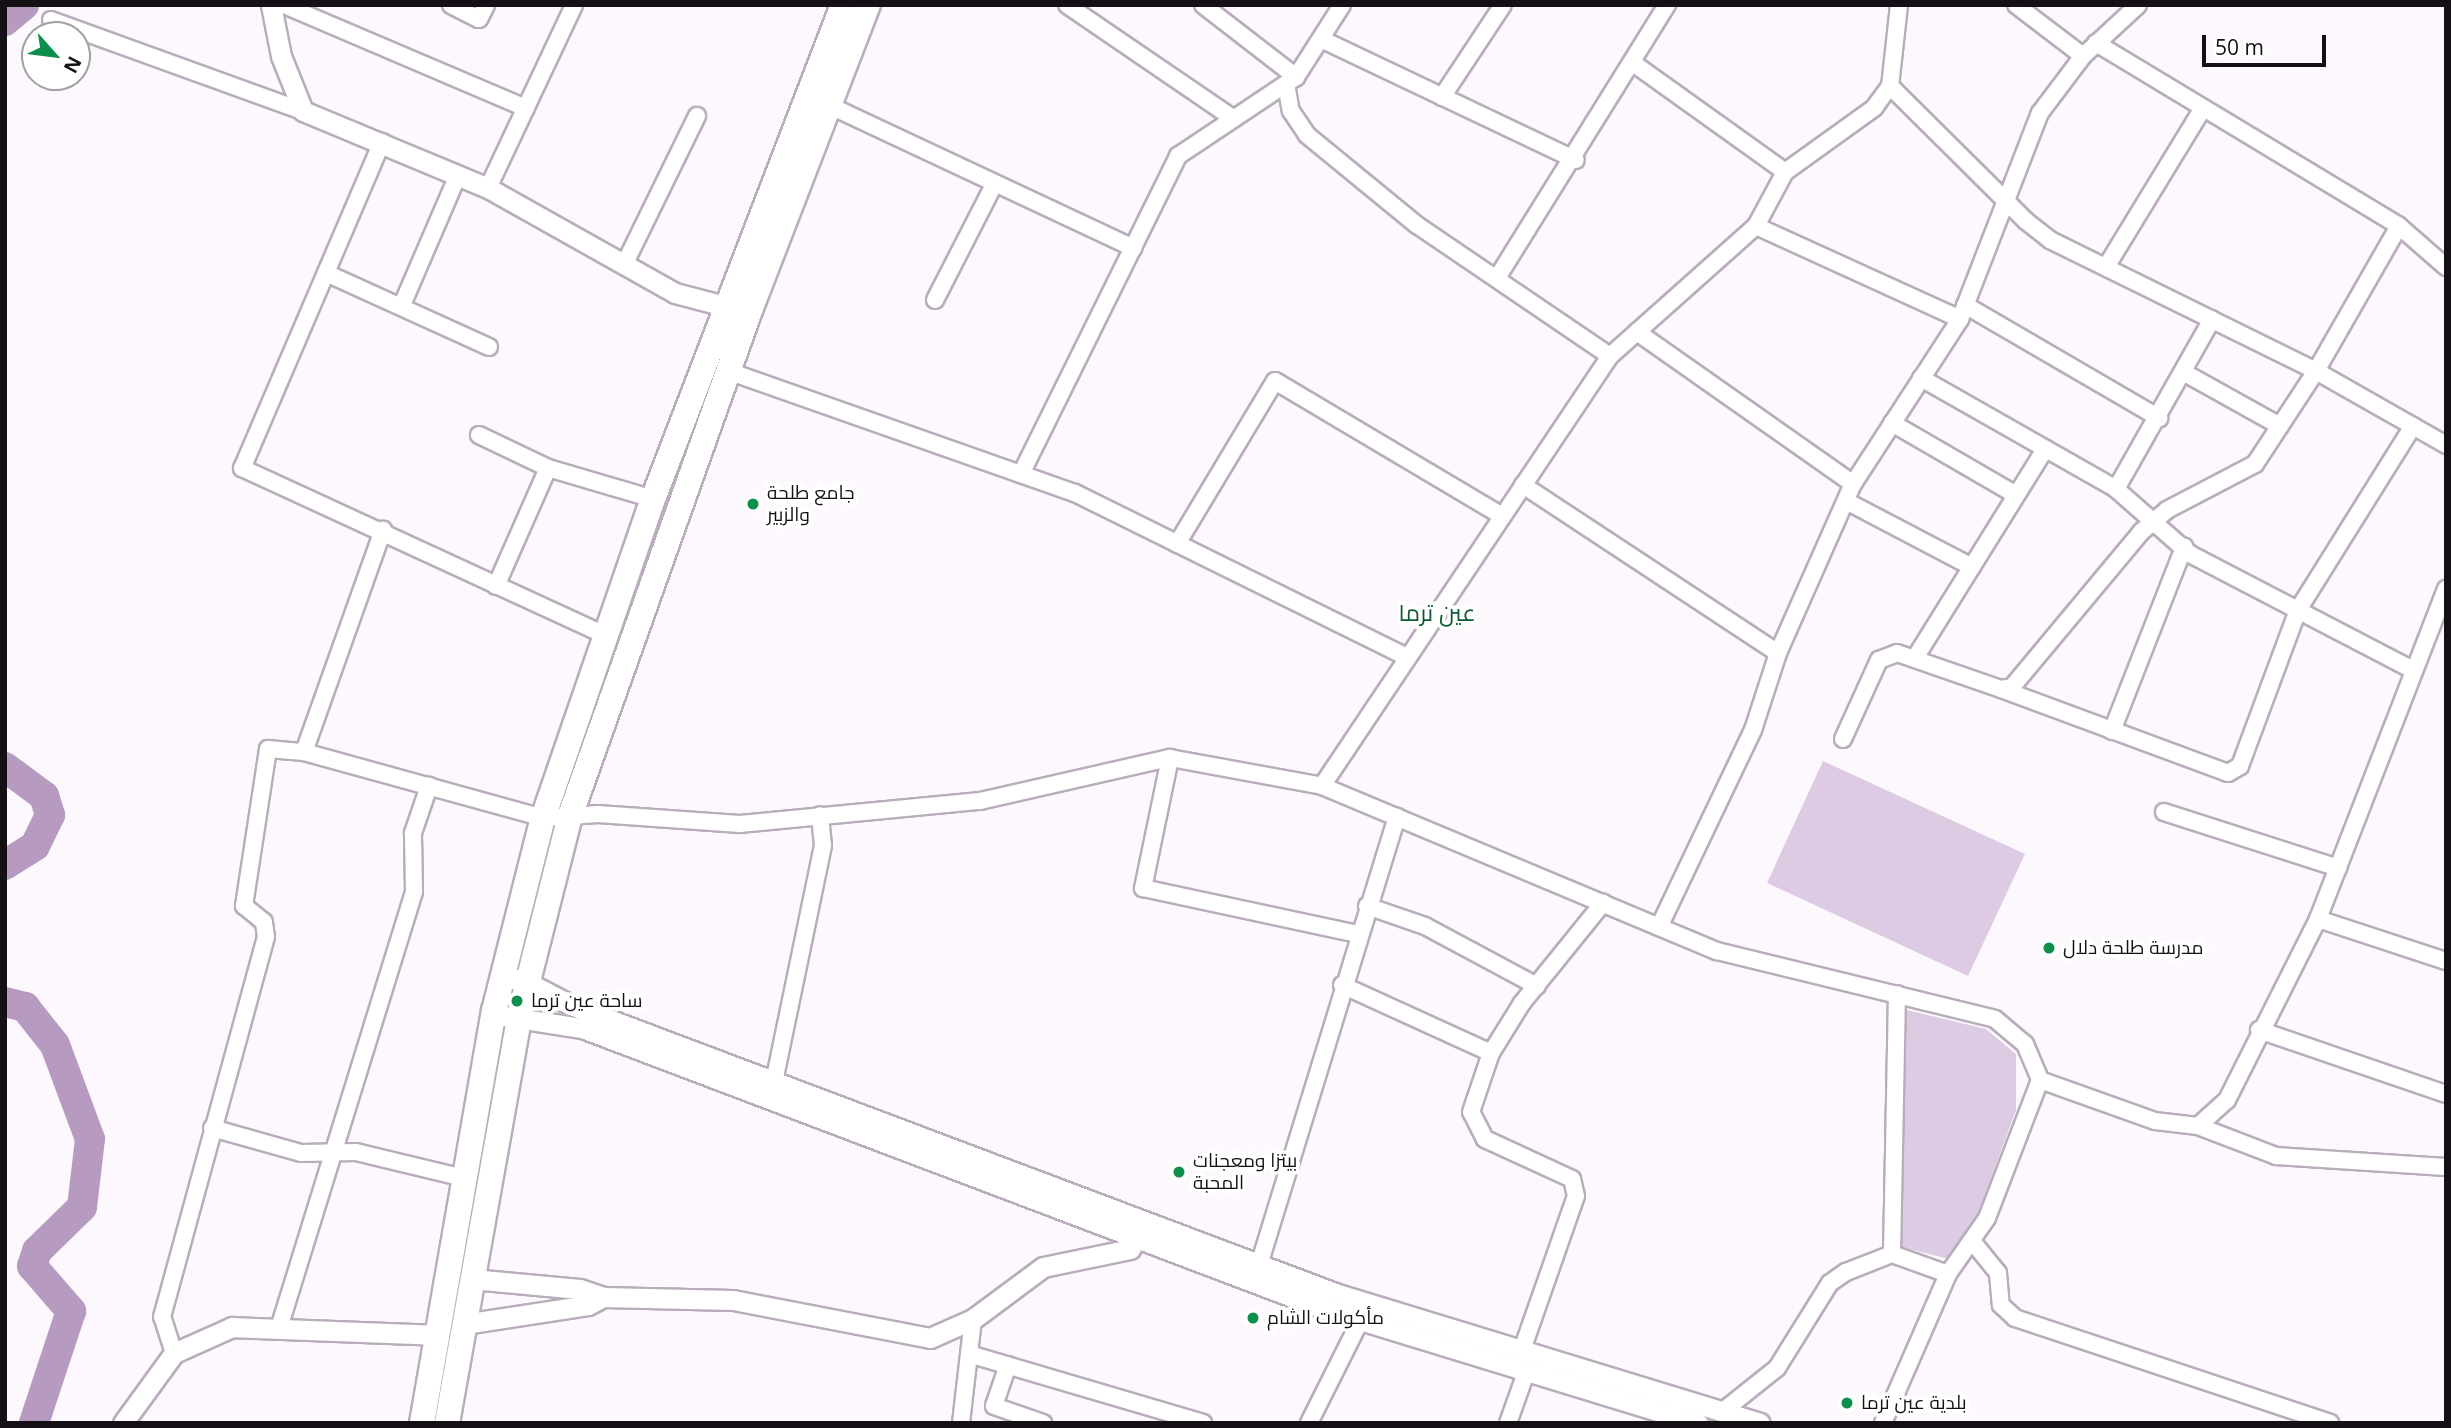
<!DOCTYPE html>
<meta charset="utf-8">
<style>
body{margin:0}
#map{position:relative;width:2451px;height:1428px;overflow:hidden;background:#fdf8fe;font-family:"Open Sans",Cairo,sans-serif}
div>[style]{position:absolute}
.green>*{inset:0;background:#ddcae3}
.river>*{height:30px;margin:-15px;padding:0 15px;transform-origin:15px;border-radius:15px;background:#b69abf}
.roads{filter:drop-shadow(2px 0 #b9adbc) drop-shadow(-2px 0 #b9adbc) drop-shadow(0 2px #b9adbc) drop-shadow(0 -2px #b9adbc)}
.minor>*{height:16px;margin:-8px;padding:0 8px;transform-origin:8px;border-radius:8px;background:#fff}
.tertiary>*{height:19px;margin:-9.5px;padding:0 9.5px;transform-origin:9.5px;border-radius:9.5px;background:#fff}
.primary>*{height:24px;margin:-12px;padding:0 12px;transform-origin:12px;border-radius:12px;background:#fff}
.dots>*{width:19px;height:19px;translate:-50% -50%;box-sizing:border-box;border:4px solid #fff;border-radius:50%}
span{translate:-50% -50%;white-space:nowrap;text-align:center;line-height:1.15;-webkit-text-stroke:7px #fff;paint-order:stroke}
.poi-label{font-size:19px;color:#141015}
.left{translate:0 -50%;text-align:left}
.quarter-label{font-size:23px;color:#0e5b31}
.frame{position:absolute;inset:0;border:7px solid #141015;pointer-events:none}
.north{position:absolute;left:21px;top:21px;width:70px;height:70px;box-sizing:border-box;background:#fff;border:2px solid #a19fa1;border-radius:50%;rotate:118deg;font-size:19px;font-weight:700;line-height:28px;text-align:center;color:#141015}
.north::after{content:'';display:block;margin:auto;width:24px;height:32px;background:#0c8f4d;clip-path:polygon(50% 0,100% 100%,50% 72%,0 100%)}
.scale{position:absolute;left:2202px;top:35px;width:124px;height:32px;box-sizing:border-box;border:4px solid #141015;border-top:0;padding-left:9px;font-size:21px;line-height:24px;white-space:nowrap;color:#141015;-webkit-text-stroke:5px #fff;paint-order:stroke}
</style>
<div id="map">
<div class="green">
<div style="clip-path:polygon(1823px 761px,2025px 854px,1968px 976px,1767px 883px)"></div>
<div style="clip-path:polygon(1907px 1010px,1986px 1029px,2016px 1054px,2016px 1110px,1978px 1213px,1949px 1259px,1901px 1247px)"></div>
</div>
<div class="river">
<div style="left:5px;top:21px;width:25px;rotate:-40deg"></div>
<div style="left:5px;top:767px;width:49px;rotate:36.6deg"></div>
<div style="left:44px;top:796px;width:20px;rotate:72deg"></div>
<div style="left:50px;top:815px;width:34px;rotate:116deg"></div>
<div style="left:35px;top:846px;width:36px;rotate:148deg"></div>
<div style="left:5px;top:1002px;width:21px;rotate:14deg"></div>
<div style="left:25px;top:1007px;width:48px;rotate:51.7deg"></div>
<div style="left:55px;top:1045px;width:100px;rotate:69.6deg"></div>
<div style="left:90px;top:1139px;width:68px;rotate:96.7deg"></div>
<div style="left:82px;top:1207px;width:63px;rotate:135.6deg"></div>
<div style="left:37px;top:1251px;width:16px;rotate:108deg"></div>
<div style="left:32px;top:1266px;width:60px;rotate:49.1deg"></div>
<div style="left:71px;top:1311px;width:118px;rotate:108.3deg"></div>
</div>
<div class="roads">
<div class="minor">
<div style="left:284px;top:5px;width:263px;rotate:23.1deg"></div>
<div style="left:451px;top:5px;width:31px;rotate:27deg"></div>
<div style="left:479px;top:19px;width:16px;rotate:-63deg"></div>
<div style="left:1067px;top:5px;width:202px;rotate:34.3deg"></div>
<div style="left:1203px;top:5px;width:118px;rotate:37.7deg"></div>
<div style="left:1899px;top:5px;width:81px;rotate:96.3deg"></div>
<div style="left:1890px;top:86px;width:192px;rotate:44.8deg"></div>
<div style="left:2026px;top:221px;width:31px;rotate:38deg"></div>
<div style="left:2050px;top:240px;width:297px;rotate:26.2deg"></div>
<div style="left:2316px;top:371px;width:167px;rotate:-60.2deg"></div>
<div style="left:2016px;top:5px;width:84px;rotate:37.3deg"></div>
<div style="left:51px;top:20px;width:268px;rotate:19.9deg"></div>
<div style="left:1321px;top:39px;width:282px;rotate:25.4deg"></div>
<div style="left:2096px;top:43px;width:354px;rotate:31.1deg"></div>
<div style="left:2399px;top:226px;width:62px;rotate:41.1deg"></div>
<div style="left:1633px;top:63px;width:187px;rotate:35.6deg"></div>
<div style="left:1286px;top:84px;width:27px;rotate:80deg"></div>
<div style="left:1291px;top:111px;width:29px;rotate:56deg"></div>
<div style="left:1307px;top:135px;width:142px;rotate:39.3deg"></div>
<div style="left:1417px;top:225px;width:233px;rotate:34.2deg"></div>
<div style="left:1442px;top:97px;width:110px;rotate:-56.5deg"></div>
<div style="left:822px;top:102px;width:344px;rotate:25.1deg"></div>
<div style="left:382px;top:142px;width:355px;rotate:113.2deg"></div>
<div style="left:242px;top:468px;width:400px;rotate:24.7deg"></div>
<div style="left:488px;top:188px;width:202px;rotate:-64.8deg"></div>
<div style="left:1756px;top:226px;width:61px;rotate:-61.8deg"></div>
<div style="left:1785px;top:172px;width:110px;rotate:-35.7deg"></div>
<div style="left:1874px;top:108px;width:27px;rotate:-54deg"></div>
<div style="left:624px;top:265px;width:166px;rotate:-63.9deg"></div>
<div style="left:2106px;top:267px;width:186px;rotate:-58.6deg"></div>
<div style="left:326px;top:273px;width:179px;rotate:24.4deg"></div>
<div style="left:1497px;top:278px;width:322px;rotate:-58.1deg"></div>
<div style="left:935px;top:300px;width:131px;rotate:-62.9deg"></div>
<div style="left:402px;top:305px;width:142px;rotate:-66.7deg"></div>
<div style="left:1965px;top:305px;width:225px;rotate:30.2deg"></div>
<div style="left:1637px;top:332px;width:264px;rotate:35.1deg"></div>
<div style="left:728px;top:371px;width:368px;rotate:19.4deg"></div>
<div style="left:1075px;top:493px;width:370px;rotate:26.3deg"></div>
<div style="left:2183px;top:372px;width:111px;rotate:29.1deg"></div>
<div style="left:1921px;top:378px;width:224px;rotate:29.6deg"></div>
<div style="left:2116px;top:489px;width:98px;rotate:41.3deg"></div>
<div style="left:2190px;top:554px;width:249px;rotate:27.5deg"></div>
<div style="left:1892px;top:423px;width:143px;rotate:30.1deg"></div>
<div style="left:479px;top:435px;width:76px;rotate:25.6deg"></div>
<div style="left:548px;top:468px;width:109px;rotate:16.4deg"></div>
<div style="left:1021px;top:474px;width:355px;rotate:-63.7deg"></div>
<div style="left:1178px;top:156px;width:142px;rotate:-33.8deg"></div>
<div style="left:1296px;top:77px;width:85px;rotate:-57.4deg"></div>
<div style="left:1523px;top:485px;width:305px;rotate:33.4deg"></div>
<div style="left:2116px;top:489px;width:195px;rotate:-60.5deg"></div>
<div style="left:1846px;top:501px;width:142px;rotate:27.6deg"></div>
<div style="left:1177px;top:544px;width:190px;rotate:-59deg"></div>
<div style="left:1275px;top:381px;width:264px;rotate:30.7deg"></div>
<div style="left:496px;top:586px;width:129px;rotate:-66.2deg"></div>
<div style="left:1915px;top:658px;width:246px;rotate:-58.1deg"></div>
<div style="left:2001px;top:689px;width:242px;rotate:20.3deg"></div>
<div style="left:2228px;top:773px;width:14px;rotate:-30deg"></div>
<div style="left:2240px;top:766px;width:166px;rotate:-69.6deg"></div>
<div style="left:2298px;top:610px;width:217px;rotate:-58deg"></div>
<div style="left:2112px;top:731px;width:198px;rotate:-68.6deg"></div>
<div style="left:1843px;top:739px;width:87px;rotate:-65.5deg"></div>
<div style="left:1879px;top:660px;width:19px;rotate:-21deg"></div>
<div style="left:1897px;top:653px;width:110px;rotate:19.1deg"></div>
<div style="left:2001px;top:689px;width:11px;rotate:-10deg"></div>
<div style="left:2012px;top:687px;width:202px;rotate:-50.2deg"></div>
<div style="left:2141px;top:532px;width:34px;rotate:-40deg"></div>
<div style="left:2167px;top:510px;width:99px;rotate:-27.6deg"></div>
<div style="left:2255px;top:464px;width:111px;rotate:-56.7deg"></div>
<div style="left:2316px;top:371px;width:150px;rotate:29.6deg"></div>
<div style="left:304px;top:752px;width:236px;rotate:-70.4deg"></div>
<div style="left:1170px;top:758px;width:133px;rotate:101.7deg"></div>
<div style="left:1143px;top:888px;width:220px;rotate:12.1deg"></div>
<div style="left:1322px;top:786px;width:518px;rotate:-56.19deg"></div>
<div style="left:1610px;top:356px;width:195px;rotate:-41.7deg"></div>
<div style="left:1756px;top:226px;width:224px;rotate:24.5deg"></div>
<div style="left:2164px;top:812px;width:183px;rotate:17.8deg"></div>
<div style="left:1367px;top:906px;width:61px;rotate:19deg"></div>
<div style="left:1425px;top:926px;width:127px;rotate:28.2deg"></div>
<div style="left:2318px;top:919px;width:135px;rotate:18.2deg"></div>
<div style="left:1659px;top:927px;width:218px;rotate:-64.5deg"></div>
<div style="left:1753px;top:730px;width:81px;rotate:-72deg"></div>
<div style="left:1778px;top:653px;width:185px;rotate:-66.1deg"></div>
<div style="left:1853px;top:484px;width:197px;rotate:-57deg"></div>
<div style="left:1960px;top:319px;width:221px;rotate:-68.8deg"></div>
<div style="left:2040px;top:113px;width:71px;rotate:-53deg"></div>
<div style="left:2083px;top:56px;width:75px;rotate:-42.8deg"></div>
<div style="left:1342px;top:985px;width:164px;rotate:24.5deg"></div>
<div style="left:2259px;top:1030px;width:198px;rotate:18.9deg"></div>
<div style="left:774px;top:1082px;width:242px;rotate:-78.3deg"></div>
<div style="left:823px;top:845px;width:30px;rotate:-96deg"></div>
<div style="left:2198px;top:1126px;width:84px;rotate:21deg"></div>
<div style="left:2276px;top:1156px;width:170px;rotate:3.7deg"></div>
<div style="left:212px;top:1128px;width:92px;rotate:15.7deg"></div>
<div style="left:301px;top:1153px;width:55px;rotate:-1deg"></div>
<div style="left:356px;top:1152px;width:111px;rotate:13.5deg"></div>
<div style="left:1972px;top:1241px;width:41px;rotate:50.9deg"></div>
<div style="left:1998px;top:1273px;width:32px;rotate:85deg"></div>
<div style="left:2001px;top:1305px;width:19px;rotate:43deg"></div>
<div style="left:2015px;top:1318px;width:332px;rotate:18.4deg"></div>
<div style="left:1892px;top:1254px;width:260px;rotate:-88.9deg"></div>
<div style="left:1259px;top:1265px;width:469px;rotate:-72.9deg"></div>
<div style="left:279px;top:1328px;width:456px;rotate:-72.8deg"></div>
<div style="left:414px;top:892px;width:59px;rotate:-91deg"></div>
<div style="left:413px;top:833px;width:50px;rotate:-71.2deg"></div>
<div style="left:1522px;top:1350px;width:163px;rotate:-70.7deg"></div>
<div style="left:1576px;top:1196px;width:17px;rotate:-103deg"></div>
<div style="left:1572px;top:1179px;width:96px;rotate:-155.3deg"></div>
<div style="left:1485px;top:1139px;width:30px;rotate:-117deg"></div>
<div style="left:1471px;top:1112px;width:62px;rotate:-71.3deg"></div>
<div style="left:1491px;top:1053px;width:59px;rotate:-58.2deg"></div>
<div style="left:1522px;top:1003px;width:129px;rotate:-51deg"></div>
<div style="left:174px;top:1353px;width:38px;rotate:-108deg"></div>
<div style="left:162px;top:1317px;width:394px;rotate:-74.7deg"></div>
<div style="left:266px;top:937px;width:15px;rotate:-98deg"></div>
<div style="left:264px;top:922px;width:26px;rotate:-141deg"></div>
<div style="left:244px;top:906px;width:159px;rotate:-81.3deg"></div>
<div style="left:268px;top:749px;width:36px;rotate:5deg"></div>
<div style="left:304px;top:752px;width:248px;rotate:15.4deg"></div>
<div style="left:543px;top:818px;width:55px;rotate:-4.2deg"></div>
<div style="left:598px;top:814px;width:142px;rotate:4deg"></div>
<div style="left:740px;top:824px;width:241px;rotate:-5.5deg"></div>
<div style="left:980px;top:801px;width:195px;rotate:-12.8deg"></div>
<div style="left:1170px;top:758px;width:155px;rotate:10.4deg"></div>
<div style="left:1322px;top:786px;width:428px;rotate:22.7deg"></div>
<div style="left:1717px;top:951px;width:286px;rotate:13.7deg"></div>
<div style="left:1995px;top:1019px;width:39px;rotate:40deg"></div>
<div style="left:2025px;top:1044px;width:39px;rotate:67deg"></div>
<div style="left:2040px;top:1080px;width:122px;rotate:19.6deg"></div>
<div style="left:2155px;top:1121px;width:43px;rotate:6.6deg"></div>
<div style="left:2198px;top:1126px;width:39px;rotate:-42deg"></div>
<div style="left:2227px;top:1100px;width:203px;rotate:-63.3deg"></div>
<div style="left:2318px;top:919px;width:354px;rotate:-68.8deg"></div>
<div style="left:969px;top:1354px;width:244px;rotate:16.4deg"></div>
<div style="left:1008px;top:1365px;width:43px;rotate:108.9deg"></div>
<div style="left:994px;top:1406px;width:52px;rotate:19.1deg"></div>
<div style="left:1723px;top:1411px;width:69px;rotate:-38.5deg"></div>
<div style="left:1777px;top:1368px;width:100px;rotate:-58.1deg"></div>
<div style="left:1830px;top:1283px;width:19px;rotate:-35deg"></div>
<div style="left:1846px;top:1272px;width:49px;rotate:-21.4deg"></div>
<div style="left:1892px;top:1254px;width:59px;rotate:19.7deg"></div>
<div style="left:961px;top:1423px;width:105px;rotate:-83.4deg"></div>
<div style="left:1309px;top:1423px;width:114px;rotate:-63.4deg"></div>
<div style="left:1508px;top:1423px;width:56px;rotate:-70.3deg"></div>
<div style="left:1883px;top:1423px;width:163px;rotate:-66.4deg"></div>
<div style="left:1948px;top:1274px;width:68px;rotate:-55.1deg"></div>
<div style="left:1987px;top:1218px;width:148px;rotate:-69deg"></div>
</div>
<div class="tertiary">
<div style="left:271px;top:5px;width:52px;rotate:78.9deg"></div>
<div style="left:281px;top:56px;width:59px;rotate:68.2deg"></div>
<div style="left:303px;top:111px;width:200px;rotate:22.6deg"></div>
<div style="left:488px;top:188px;width:214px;rotate:29.3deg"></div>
<div style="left:675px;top:293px;width:67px;rotate:14.7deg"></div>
<div style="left:501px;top:979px;width:20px"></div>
<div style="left:521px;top:979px;width:56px;rotate:27.5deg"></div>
<div style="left:571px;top:1005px;width:816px;rotate:20.65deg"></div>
<div style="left:1335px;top:1293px;width:444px;rotate:17deg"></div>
<div style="left:505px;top:1016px;width:78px;rotate:8.9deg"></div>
<div style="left:582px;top:1028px;width:793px;rotate:20.74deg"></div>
<div style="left:1324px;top:1309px;width:391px;rotate:17deg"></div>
<div style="left:472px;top:1279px;width:108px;rotate:5.3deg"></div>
<div style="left:580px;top:1289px;width:24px;rotate:19deg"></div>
<div style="left:603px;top:1297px;width:130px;rotate:1.3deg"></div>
<div style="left:733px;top:1300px;width:201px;rotate:10.9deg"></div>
<div style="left:930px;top:1338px;width:47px;rotate:-23.8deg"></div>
<div style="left:973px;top:1319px;width:87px;rotate:-36.6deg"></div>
<div style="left:1043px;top:1267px;width:89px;rotate:-11.7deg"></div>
<div style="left:1130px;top:1249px;width:25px;rotate:-58deg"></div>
<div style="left:464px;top:1324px;width:125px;rotate:-8.7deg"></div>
<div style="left:588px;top:1305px;width:17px;rotate:-28deg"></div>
<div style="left:123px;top:1423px;width:87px;rotate:-53.9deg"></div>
<div style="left:174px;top:1353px;width:64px;rotate:-24.1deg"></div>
<div style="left:232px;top:1327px;width:206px;rotate:2.2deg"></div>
</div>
<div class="primary">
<div style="left:422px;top:1423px;width:418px;rotate:-80.1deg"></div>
<div style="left:494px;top:1011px;width:199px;rotate:-75.8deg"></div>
<div style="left:543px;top:818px;width:337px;rotate:-71deg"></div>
<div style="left:653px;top:499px;width:529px;rotate:-68.96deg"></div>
<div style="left:447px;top:1423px;width:412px;rotate:-79.9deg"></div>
<div style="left:519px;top:1017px;width:207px;rotate:-75.8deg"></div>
<div style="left:570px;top:816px;width:534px;rotate:-70.41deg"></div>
<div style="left:749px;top:313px;width:330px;rotate:-68.9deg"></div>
</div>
</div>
<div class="dots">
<div style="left:753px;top:504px;background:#0c8f4d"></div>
<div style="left:2049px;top:948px;background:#0c8f4d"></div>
<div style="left:517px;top:1001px;background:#0c8f4d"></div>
<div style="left:1179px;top:1172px;background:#0c8f4d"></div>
<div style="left:1253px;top:1318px;background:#0c8f4d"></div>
<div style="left:1847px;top:1403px;background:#0c8f4d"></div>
</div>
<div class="poi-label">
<span class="left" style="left:767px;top:504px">جامع طلحة<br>والزبير</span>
<span class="left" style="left:2063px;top:948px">مدرسة طلحة دلال</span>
<span class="left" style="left:531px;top:1001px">ساحة عين ترما</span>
<span class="left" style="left:1193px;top:1172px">بيتزا ومعجنات<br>المحبة</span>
<span class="left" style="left:1267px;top:1318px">مأكولات الشام</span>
<span class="left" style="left:1861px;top:1403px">بلدية عين ترما</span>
</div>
<div class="quarter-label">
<span style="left:1437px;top:612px">عين ترما</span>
</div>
<div class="frame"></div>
<div class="north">N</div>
<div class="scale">50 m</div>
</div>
